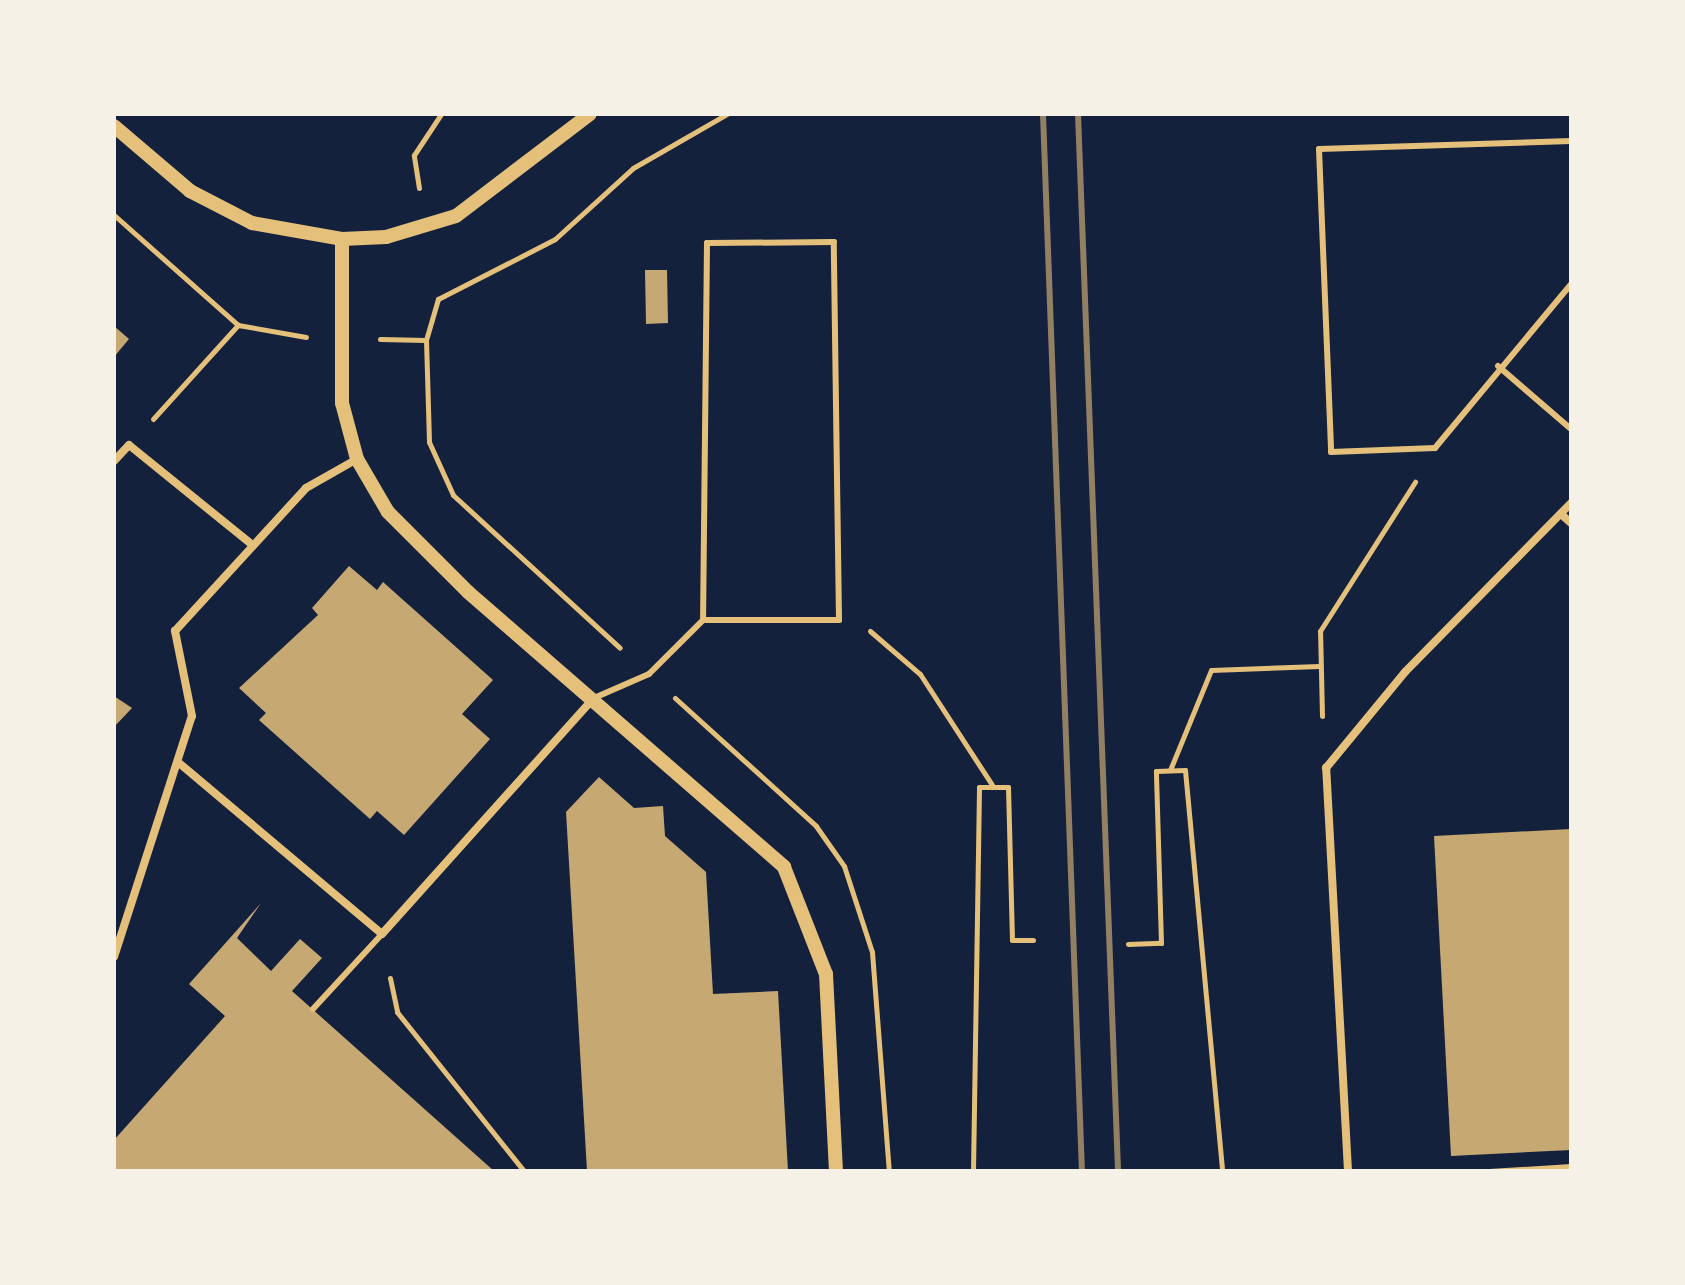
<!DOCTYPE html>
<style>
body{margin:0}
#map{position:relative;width:1685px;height:1285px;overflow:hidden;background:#14213d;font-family:Commissioner,sans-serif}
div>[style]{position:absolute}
.building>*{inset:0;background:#c6a872}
.path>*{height:5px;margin:-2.5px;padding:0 2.5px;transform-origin:2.5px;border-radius:2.5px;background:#e5c07b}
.service>*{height:6px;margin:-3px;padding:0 3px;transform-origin:3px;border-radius:3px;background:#e5c07b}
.minor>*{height:8px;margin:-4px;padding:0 4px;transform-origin:4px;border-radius:4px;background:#e5c07b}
.tertiary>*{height:14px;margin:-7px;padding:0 7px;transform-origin:7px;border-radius:7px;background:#e5c07b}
.rail>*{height:6px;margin:-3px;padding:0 3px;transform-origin:3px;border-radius:3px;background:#918062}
span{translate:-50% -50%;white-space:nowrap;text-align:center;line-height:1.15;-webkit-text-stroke:6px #f6f1e7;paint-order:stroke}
.frame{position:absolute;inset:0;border:116px solid #f6f1e7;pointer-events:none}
</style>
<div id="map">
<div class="building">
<div style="clip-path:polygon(645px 270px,667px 270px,668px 323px,646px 324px)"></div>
<div style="clip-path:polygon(114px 326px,129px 339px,114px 357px)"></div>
<div style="clip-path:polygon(349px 566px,377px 590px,383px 582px,493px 680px,462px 714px,490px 739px,404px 835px,377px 811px,370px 819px,259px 720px,266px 713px,239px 688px,318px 615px,312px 608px)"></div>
<div style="clip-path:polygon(114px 696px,132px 708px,114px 727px)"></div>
<div style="clip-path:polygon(599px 777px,634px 808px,663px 806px,665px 836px,706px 872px,713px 994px,778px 991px,788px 1171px,587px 1171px,566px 812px)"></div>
<div style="clip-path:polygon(1571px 829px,1571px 1150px,1451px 1156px,1434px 836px)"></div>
<div style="clip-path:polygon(261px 903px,237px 938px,271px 971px,300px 939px,322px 958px,292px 991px,494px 1171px,114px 1171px,114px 1140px,225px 1016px,189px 984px)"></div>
</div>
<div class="path">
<div style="left:419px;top:188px;width:33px;rotate:-99deg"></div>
<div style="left:414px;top:155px;width:49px;rotate:-56.6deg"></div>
<div style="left:114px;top:215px;width:166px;rotate:41.6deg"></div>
<div style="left:238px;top:325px;width:69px;rotate:10deg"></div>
<div style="left:380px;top:339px;width:46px;rotate:1.2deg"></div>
<div style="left:426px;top:340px;width:43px;rotate:-73.7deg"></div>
<div style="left:438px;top:299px;width:131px;rotate:-27.1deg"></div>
<div style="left:555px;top:239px;width:105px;rotate:-42.3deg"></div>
<div style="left:633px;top:168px;width:108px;rotate:-29.9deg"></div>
<div style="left:426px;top:340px;width:102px;rotate:88.3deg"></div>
<div style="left:429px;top:442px;width:58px;rotate:65.6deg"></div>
<div style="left:453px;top:495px;width:226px;rotate:42.5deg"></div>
<div style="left:153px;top:419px;width:127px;rotate:-47.9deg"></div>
<div style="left:870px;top:631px;width:66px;rotate:40.7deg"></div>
<div style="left:920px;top:674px;width:132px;rotate:57deg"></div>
<div style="left:675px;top:698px;width:190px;rotate:42.2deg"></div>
<div style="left:816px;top:826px;width:49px;rotate:55deg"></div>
<div style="left:844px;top:866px;width:90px;rotate:72deg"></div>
<div style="left:872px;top:952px;width:220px;rotate:85.6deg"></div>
<div style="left:1322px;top:716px;width:85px;rotate:-91.3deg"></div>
<div style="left:1320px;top:631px;width:177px;rotate:-57.5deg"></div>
<div style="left:1170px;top:770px;width:108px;rotate:-67.7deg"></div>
<div style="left:1211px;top:670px;width:108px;rotate:-2.1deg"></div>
<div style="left:1128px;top:944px;width:33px;rotate:-2deg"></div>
<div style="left:1161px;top:943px;width:172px;rotate:-91.7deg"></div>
<div style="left:1156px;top:771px;width:29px;rotate:-2deg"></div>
<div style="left:1185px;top:770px;width:403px;rotate:84.7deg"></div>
<div style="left:390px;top:978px;width:35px;rotate:78deg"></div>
<div style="left:397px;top:1012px;width:203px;rotate:51.4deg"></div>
<div style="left:973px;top:1171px;width:384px;rotate:-89.1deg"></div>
<div style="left:979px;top:787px;width:29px"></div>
<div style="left:1008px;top:787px;width:153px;rotate:88.5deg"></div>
<div style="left:1012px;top:940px;width:21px"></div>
<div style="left:1489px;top:1171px;width:82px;rotate:-3.5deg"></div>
</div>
<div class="service">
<div style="left:1571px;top:141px;width:252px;rotate:178.2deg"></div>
<div style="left:1319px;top:149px;width:303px;rotate:87.7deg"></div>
<div style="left:1331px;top:452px;width:104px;rotate:-2.2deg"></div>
<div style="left:1435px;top:448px;width:213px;rotate:-50.3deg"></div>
<div style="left:1498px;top:366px;width:96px;rotate:40.8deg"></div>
<div style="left:594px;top:698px;width:60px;rotate:-23.6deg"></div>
<div style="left:649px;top:674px;width:76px;rotate:-45deg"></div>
<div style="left:703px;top:620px;width:136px"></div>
<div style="left:839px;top:620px;width:378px;rotate:-90.8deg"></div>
<div style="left:834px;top:242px;width:127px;rotate:179.5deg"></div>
<div style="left:707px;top:243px;width:377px;rotate:90.6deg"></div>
<div style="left:313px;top:1009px;width:102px;rotate:-47.4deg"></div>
</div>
<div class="minor">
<div style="left:114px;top:461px;width:22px;rotate:-47deg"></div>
<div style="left:129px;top:445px;width:156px;rotate:39deg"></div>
<div style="left:1561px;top:514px;width:13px;rotate:42deg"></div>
<div style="left:179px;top:763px;width:265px;rotate:40.1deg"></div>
<div style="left:382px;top:934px;width:317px;rotate:-48.1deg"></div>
<div style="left:114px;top:957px;width:253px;rotate:-72.1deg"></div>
<div style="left:192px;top:716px;width:87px;rotate:-101.3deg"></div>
<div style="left:175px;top:631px;width:194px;rotate:-47.5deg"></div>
<div style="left:306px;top:488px;width:59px;rotate:-29.6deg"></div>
<div style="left:1348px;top:1171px;width:404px;rotate:-93.1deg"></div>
<div style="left:1326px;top:768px;width:124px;rotate:-50.5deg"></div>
<div style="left:1405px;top:672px;width:237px;rotate:-45.5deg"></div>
</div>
<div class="tertiary">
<div style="left:114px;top:126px;width:100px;rotate:40.5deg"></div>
<div style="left:190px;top:191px;width:70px;rotate:27.3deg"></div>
<div style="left:252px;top:223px;width:91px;rotate:10.1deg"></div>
<div style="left:342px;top:239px;width:44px;rotate:-2.6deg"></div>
<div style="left:386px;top:237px;width:73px;rotate:-16.7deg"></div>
<div style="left:456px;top:216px;width:168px;rotate:-37.3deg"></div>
<div style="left:342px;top:239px;width:164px;rotate:90deg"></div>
<div style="left:342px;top:403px;width:58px;rotate:75deg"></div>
<div style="left:357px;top:459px;width:61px;rotate:59.7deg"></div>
<div style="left:388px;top:512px;width:113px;rotate:45deg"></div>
<div style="left:468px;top:592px;width:419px;rotate:41deg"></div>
<div style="left:784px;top:867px;width:115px;rotate:68.6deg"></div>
<div style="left:826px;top:974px;width:197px;rotate:87.1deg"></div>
</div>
<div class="rail">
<div style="left:1043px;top:114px;width:1058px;rotate:87.89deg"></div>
<div style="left:1078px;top:114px;width:1058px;rotate:87.83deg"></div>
</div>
<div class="frame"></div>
</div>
